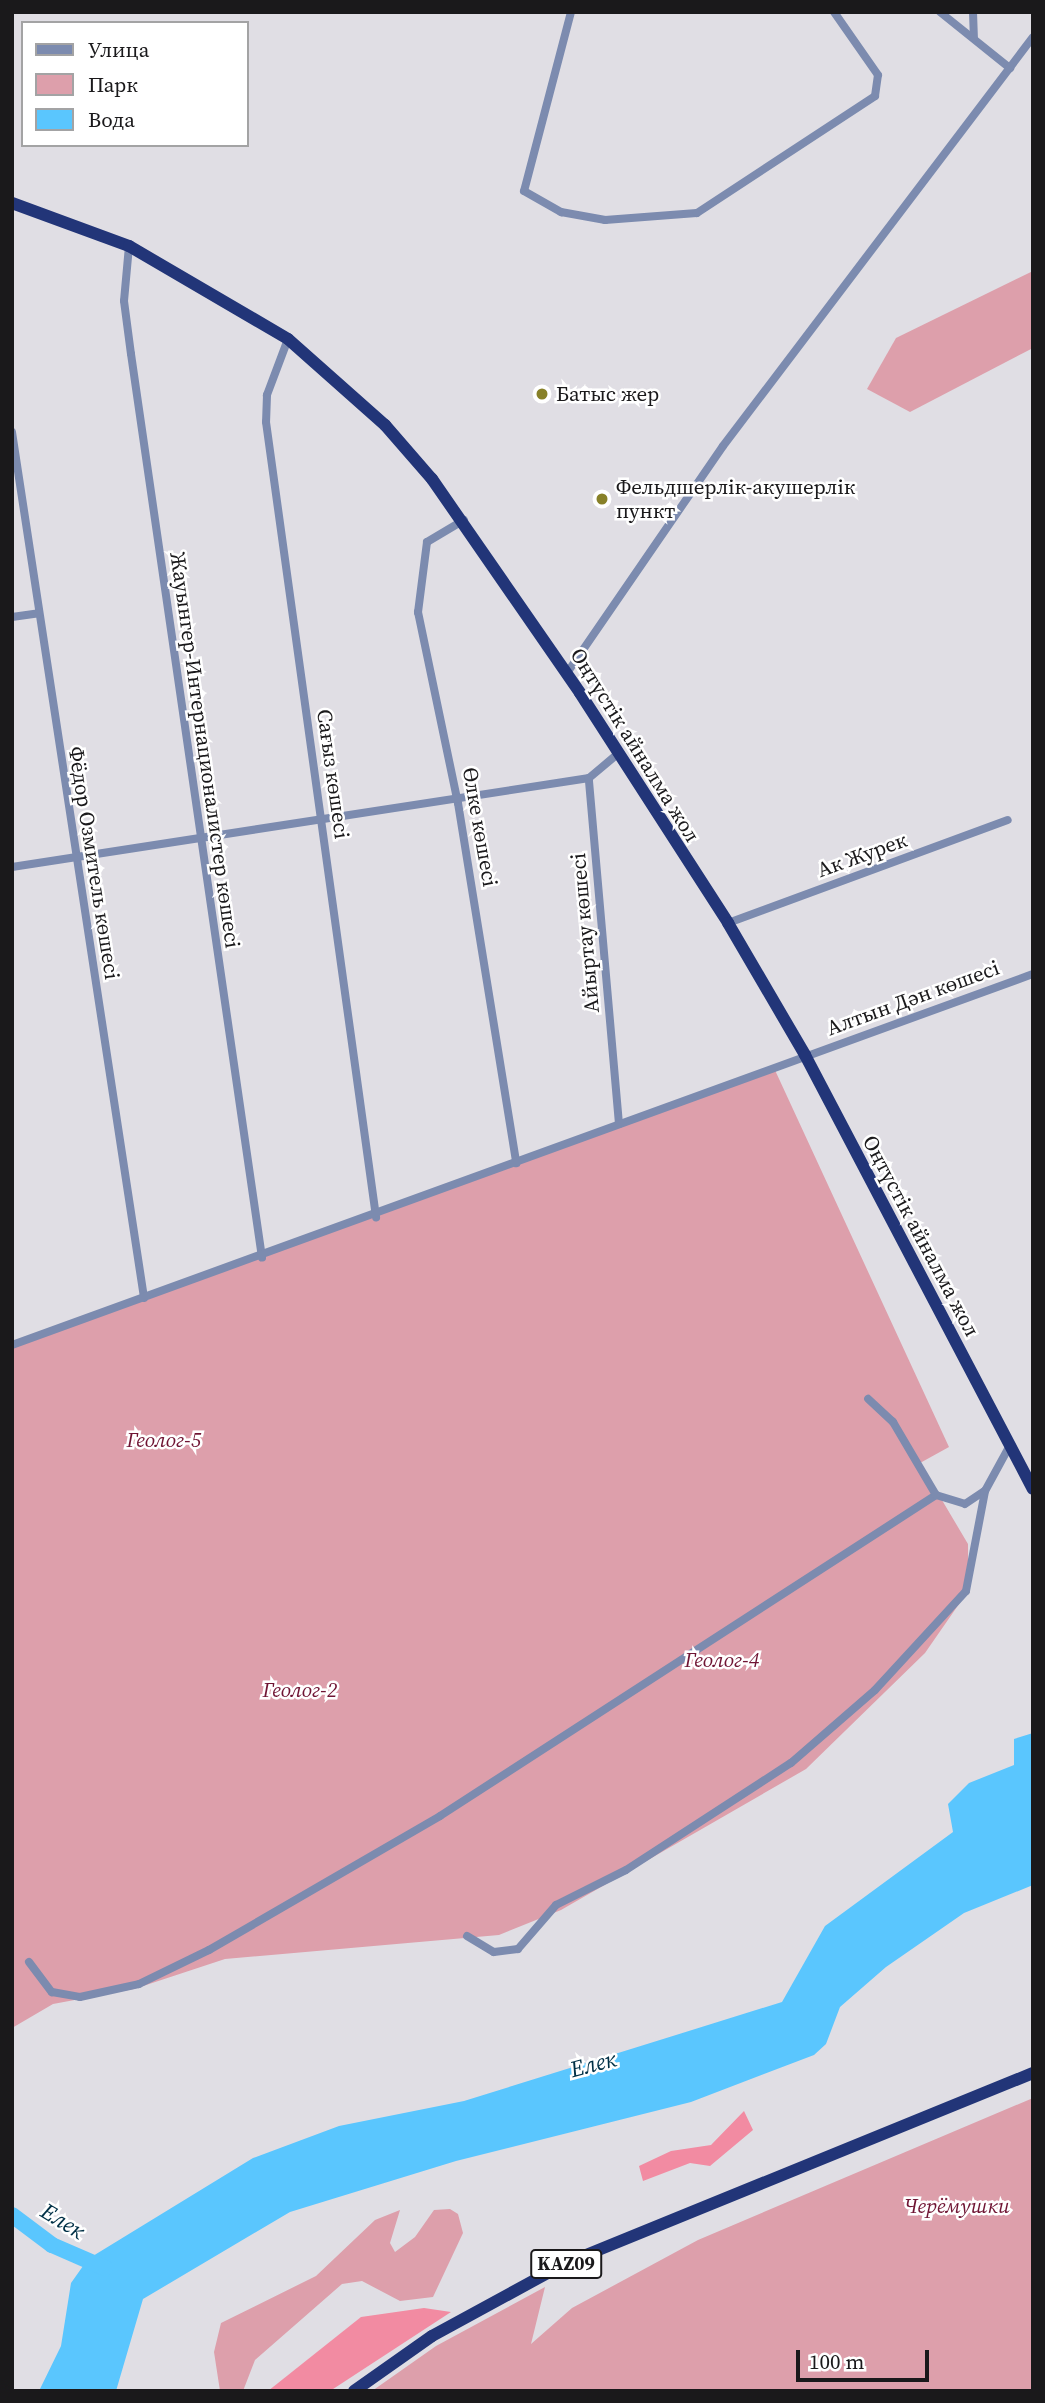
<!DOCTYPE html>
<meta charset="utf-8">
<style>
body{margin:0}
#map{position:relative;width:1045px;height:2403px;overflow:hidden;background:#e0dee4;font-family:"Source Serif 4",serif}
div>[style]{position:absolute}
.green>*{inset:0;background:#dd9fab}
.forest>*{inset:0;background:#f28ba2}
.water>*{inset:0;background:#5ac6fe}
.river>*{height:16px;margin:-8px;padding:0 8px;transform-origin:8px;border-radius:8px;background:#5ac6fe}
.minor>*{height:8px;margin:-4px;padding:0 4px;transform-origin:4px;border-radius:4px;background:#7c8baf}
.trunk>*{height:12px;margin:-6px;padding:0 6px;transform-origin:6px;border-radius:6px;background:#223578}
.dots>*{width:19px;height:19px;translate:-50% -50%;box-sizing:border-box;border:4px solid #fff;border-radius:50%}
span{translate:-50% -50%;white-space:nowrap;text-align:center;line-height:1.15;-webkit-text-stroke:5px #fff;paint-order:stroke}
.shield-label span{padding:2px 5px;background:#fff;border:2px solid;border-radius:5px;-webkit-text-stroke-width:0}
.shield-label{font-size:19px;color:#1a191b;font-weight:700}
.poi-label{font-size:21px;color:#1a191b}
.left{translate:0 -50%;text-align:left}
.street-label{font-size:21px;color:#1a191b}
.park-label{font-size:21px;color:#6f1433;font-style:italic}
.water-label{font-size:23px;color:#003046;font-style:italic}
.frame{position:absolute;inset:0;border:14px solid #1a191b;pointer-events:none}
.legend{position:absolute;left:21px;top:21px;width:228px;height:126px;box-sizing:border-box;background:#fff;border:2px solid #a3a3a4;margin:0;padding:9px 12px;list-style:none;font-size:21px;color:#1a191b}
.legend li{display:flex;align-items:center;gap:14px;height:35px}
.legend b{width:35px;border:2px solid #a3a3a4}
.scale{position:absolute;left:796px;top:2350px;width:133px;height:32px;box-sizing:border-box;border:4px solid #1a191b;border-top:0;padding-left:9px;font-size:21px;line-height:24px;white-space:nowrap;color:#1a191b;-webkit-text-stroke:5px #fff;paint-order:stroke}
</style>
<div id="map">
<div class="green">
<div style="clip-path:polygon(1033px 271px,1033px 348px,910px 412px,867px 389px,896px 338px)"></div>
<div style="clip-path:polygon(774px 1068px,949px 1447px,920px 1463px,968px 1544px,968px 1591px,925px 1653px,806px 1769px,561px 1910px,499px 1935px,225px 1959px,134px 1989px,53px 2004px,12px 2028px,12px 1345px)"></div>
<div style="clip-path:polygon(1033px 2098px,1033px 2391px,372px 2391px,436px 2346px,545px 2287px,531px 2344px,572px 2308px,698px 2240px)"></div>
<div style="clip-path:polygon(450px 2209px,458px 2214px,463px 2233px,433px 2297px,400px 2301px,362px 2281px,342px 2284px,255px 2360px,243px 2391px,220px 2391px,214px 2352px,221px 2323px,316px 2276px,375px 2220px,400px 2210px,390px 2243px,395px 2252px,415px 2237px,434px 2210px)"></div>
</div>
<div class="forest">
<div style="clip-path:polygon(744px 2111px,753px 2130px,710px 2166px,690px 2163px,643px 2181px,639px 2166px,671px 2151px,711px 2145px)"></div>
<div style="clip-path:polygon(424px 2308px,451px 2312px,330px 2391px,268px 2391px,361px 2317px)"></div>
</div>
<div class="water">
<div style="clip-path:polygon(1033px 1733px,1033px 1885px,964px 1913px,886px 1967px,840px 2007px,826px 2044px,814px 2055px,691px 2102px,456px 2161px,290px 2212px,143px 2299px,116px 2391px,39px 2391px,61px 2346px,71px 2283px,88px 2259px,253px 2158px,339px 2126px,464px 2101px,782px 2002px,825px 1926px,953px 1832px,948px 1804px,969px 1783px,1014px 1765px,1014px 1739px)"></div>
</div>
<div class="river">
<div style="left:12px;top:2215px;width:50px;rotate:36.9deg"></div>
<div style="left:52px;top:2245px;width:58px;rotate:23.5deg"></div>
</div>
<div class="minor">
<div style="left:571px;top:12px;width:185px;rotate:104.7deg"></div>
<div style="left:524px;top:191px;width:43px;rotate:29.6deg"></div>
<div style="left:561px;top:212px;width:45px;rotate:10.3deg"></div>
<div style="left:605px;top:220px;width:92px;rotate:-4.4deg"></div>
<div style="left:697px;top:213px;width:213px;rotate:-33.3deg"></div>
<div style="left:875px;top:96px;width:21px;rotate:-82deg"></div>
<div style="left:878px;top:75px;width:77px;rotate:-124.9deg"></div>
<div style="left:940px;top:12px;width:90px;rotate:38.7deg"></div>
<div style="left:973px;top:12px;width:26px;rotate:88deg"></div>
<div style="left:129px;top:246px;width:55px;rotate:95.2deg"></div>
<div style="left:124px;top:301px;width:53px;rotate:82.5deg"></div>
<div style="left:131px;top:354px;width:913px;rotate:81.75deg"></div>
<div style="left:288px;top:339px;width:60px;rotate:110.6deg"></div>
<div style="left:267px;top:395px;width:27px;rotate:92deg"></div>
<div style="left:266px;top:422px;width:803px;rotate:82.12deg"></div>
<div style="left:12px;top:432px;width:876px;rotate:81.33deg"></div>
<div style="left:464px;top:520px;width:43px;rotate:149.3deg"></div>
<div style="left:427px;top:542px;width:71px;rotate:97.3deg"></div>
<div style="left:418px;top:612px;width:195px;rotate:78.2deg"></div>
<div style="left:458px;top:803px;width:365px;rotate:80.8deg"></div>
<div style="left:12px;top:617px;width:27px;rotate:-8deg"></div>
<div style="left:567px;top:673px;width:275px;rotate:-55.5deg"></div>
<div style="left:723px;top:446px;width:513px;rotate:-52.84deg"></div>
<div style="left:12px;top:867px;width:584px;rotate:-8.77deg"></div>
<div style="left:728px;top:923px;width:298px;rotate:-20.2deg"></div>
<div style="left:619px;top:1124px;width:347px;rotate:-95deg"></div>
<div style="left:589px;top:778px;width:39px;rotate:-40deg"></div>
<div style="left:12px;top:1345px;width:1086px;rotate:-19.97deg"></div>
<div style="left:936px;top:1495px;width:30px;rotate:17deg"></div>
<div style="left:965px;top:1504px;width:22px;rotate:-34deg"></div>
<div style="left:467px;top:1936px;width:31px;rotate:31deg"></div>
<div style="left:494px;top:1952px;width:24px;rotate:-7deg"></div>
<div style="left:518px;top:1949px;width:58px;rotate:-49.2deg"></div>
<div style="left:556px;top:1905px;width:78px;rotate:-26.6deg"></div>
<div style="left:626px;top:1870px;width:197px;rotate:-33deg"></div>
<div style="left:791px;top:1763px;width:111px;rotate:-41deg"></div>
<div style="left:875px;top:1690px;width:134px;rotate:-47.4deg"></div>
<div style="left:966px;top:1591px;width:102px;rotate:-79.2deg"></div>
<div style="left:985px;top:1491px;width:50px;rotate:-61.4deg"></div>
<div style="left:29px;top:1962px;width:38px;rotate:53deg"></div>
<div style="left:52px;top:1992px;width:28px;rotate:10deg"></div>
<div style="left:80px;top:1997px;width:60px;rotate:-12.4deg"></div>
<div style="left:139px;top:1984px;width:78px;rotate:-25.9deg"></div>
<div style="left:209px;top:1950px;width:267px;rotate:-30.1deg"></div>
<div style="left:440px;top:1816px;width:591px;rotate:-32.91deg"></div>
<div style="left:936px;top:1495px;width:85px;rotate:-120.5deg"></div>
<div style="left:893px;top:1422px;width:34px;rotate:-137deg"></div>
</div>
<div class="trunk">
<div style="left:12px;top:203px;width:125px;rotate:20.2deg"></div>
<div style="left:129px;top:246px;width:184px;rotate:30.3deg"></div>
<div style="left:288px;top:339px;width:130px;rotate:41.6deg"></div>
<div style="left:385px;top:425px;width:72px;rotate:49deg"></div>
<div style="left:432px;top:479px;width:260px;rotate:55.3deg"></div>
<div style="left:580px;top:693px;width:274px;rotate:57.2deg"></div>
<div style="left:728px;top:923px;width:153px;rotate:59.7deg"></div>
<div style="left:805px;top:1055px;width:490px;rotate:62.3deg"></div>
<div style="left:354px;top:2391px;width:95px;rotate:-35.2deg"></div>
<div style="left:432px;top:2336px;width:150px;rotate:-28.6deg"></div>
<div style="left:564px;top:2264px;width:506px;rotate:-22.16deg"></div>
</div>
<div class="dots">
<div style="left:542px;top:394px;background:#878028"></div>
<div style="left:602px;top:499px;background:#878028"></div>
</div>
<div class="shield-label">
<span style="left:566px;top:2264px">KAZ09</span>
</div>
<div class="poi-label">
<span class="left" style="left:556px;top:394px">Батыс жер</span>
<span class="left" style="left:616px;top:499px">Фельдшерлік-акушерлік<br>пункт</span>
</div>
<div class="street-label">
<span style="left:635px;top:745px;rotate:58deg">Оңтүстік айналма жол</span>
<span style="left:205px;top:750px;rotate:82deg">Жауынгер-Интернационалистер көшесі</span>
<span style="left:333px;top:774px;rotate:82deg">Сағыз көшесі</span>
<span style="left:480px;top:827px;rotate:80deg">Өлке көшесі</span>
<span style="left:862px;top:855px;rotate:-20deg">Ак Журек</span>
<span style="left:94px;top:863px;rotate:81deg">Фёдор Озмитель көшесі</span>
<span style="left:585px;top:933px;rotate:-95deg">Айыртау көшесі</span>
<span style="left:913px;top:998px;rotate:-20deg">Алтын Дән көшесі</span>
<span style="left:921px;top:1236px;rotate:62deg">Оңтүстік айналма жол</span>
</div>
<div class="park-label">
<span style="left:164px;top:1440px">Геолог-5</span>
<span style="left:722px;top:1660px">Геолог-4</span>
<span style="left:300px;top:1690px">Геолог-2</span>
<span style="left:957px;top:2206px">Черёмушки</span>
</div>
<div class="water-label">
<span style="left:593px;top:2064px;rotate:-15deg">Елек</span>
<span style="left:63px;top:2221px;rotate:31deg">Елек</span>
</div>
<div class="frame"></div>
<ul class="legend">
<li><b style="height:9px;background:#7c8baf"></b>Улица</li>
<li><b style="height:19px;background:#dd9fab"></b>Парк</li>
<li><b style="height:19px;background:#5ac6fe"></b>Вода</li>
</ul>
<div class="scale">100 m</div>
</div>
